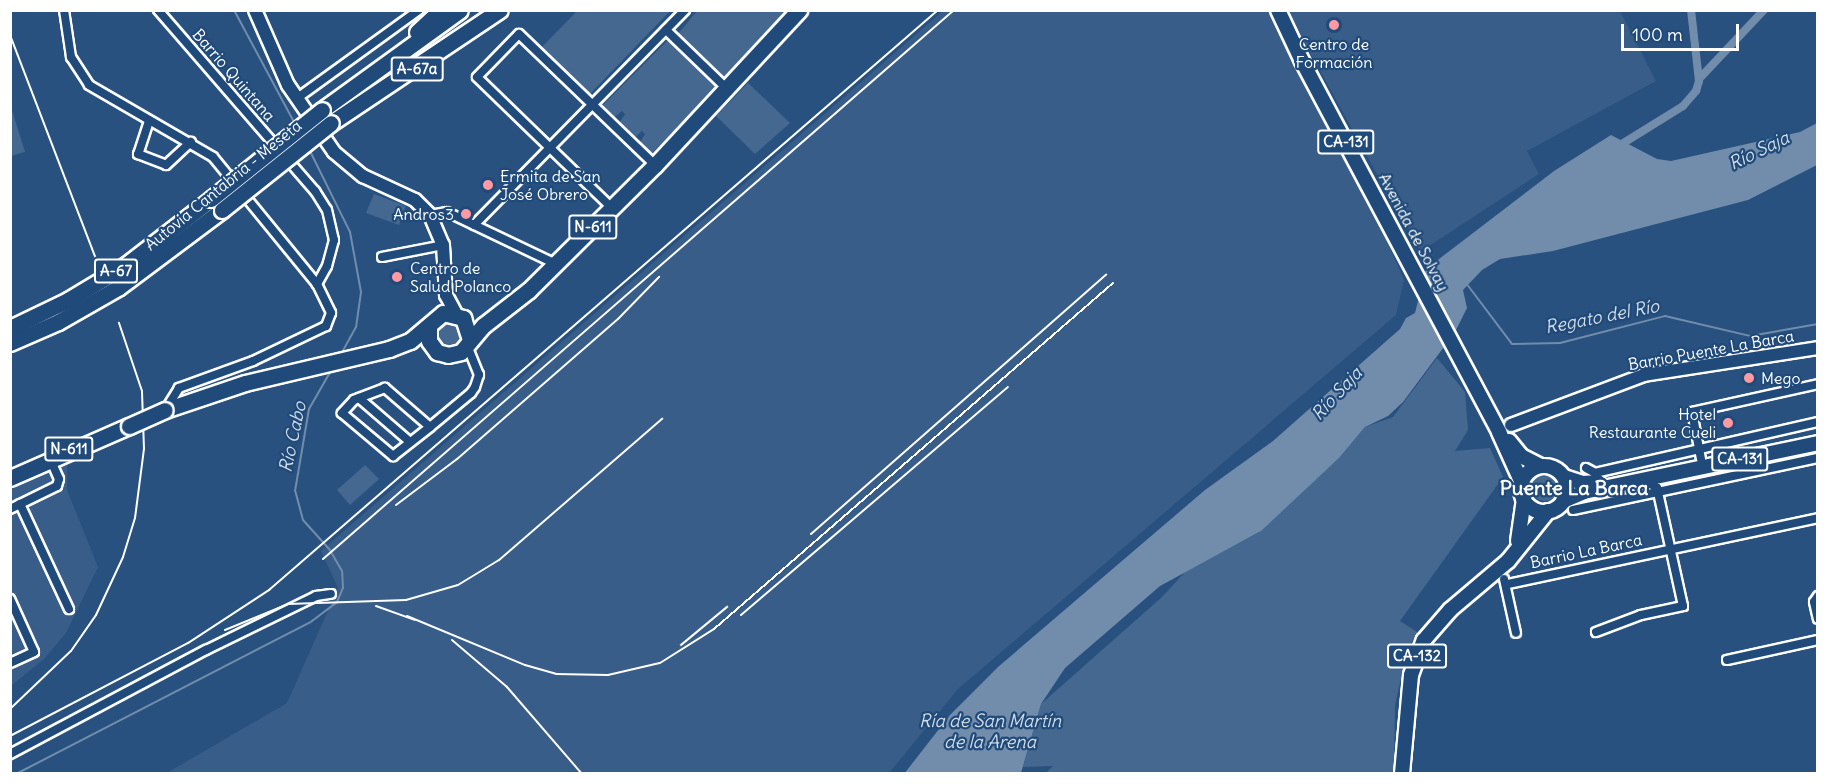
<!DOCTYPE html>
<meta charset="utf-8">
<style>
body{margin:0}
#map{position:relative;width:1828px;height:784px;overflow:hidden;background:#28517f;font-family:Delius,sans-serif}
div>[style]{position:absolute}
.built>*{inset:0;background:#375d88}
.green>*{inset:0;background:#446890}
.round{border-radius:50%}
.water>*{inset:0;background:#718dab}
.stream>*{height:2px;margin:-1px;padding:0 1px;transform-origin:1px;border-radius:1px;background:#718dab}
.canal>*{height:8px;margin:-4px;padding:0 4px;transform-origin:4px;border-radius:4px;background:#718dab}
.roads{filter:drop-shadow(2px 0 #fff) drop-shadow(-2px 0 #fff) drop-shadow(0 2px #fff) drop-shadow(0 -2px #fff)}
.street>*{height:8px;margin:-4px;padding:0 4px;transform-origin:4px;border-radius:4px;background:#1f4a7a}
.secondary>*{height:12px;margin:-6px;padding:0 6px;transform-origin:6px;border-radius:6px;background:#1f4a7a}
.primary>*{height:14px;margin:-7px;padding:0 7px;transform-origin:7px;border-radius:7px;background:#1f4a7a}
.primary>.ring{margin:-7px;padding:0;box-sizing:content-box;background:none;border:14px solid #1f4a7a;border-radius:50%}
.highway>*{height:15px;margin:-7.5px;padding:0 7.5px;transform-origin:7.5px;border-radius:7.5px;background:#1f4a7a}
.rail>*{height:2px;margin:-1px;padding:0 1px;transform-origin:1px;border-radius:1px;background:#fff}
.bridges{filter:drop-shadow(2px 0 #fff) drop-shadow(-2px 0 #fff) drop-shadow(0 2px #fff) drop-shadow(0 -2px #fff)}
.highway-bridge>*{height:15px;margin:-7.5px;padding:0 7.5px;transform-origin:7.5px;border-radius:7.5px;background:#1f4a7a}
.dots>*{width:16px;height:16px;translate:-50% -50%;box-sizing:border-box;border:3px solid #1f4a7a;border-radius:50%}
span{translate:-50% -50%;white-space:nowrap;text-align:center;line-height:1.15;-webkit-text-stroke:4.5px #1f4a7a;paint-order:stroke}
.shield-label span{padding:2px 4px;background:#1f4a7a;border:2px solid;border-radius:4px;-webkit-text-stroke-width:0}
.shield-label{font-size:15px;color:#fff;font-weight:700}
.poi-label{font-size:16px;color:#fff}
.left{translate:0 -50%;text-align:left}
.right{translate:-100% -50%;text-align:right}
.street-label{font-size:16px;color:#fff}
.water-label{font-size:18px;color:#d4dde6;font-style:italic}
.quarter-label{font-size:20px;color:#fff;font-weight:700}
.frame{position:absolute;inset:0;border:12px solid #fff;pointer-events:none}
.scale{position:absolute;left:1621px;top:24px;width:118px;height:27px;box-sizing:border-box;border:3px solid #fff;border-top:0;padding-left:8px;font-size:18px;line-height:21px;white-space:nowrap;color:#fff;-webkit-text-stroke:4px #1f4a7a;paint-order:stroke}
</style>
<div id="map">
<div class="built">
<div style="clip-path:polygon(943px 11px,1271px 11px,1302px 79px,1362px 186px,1404px 280px,1396px 315px,958px 689px,889px 773px,165px 774px,287px 703px,338px 588px,321px 551px)"></div>
<div style="clip-path:polygon(1287px 11px,1620px 11px,1656px 81px,1527px 151px,1539px 174px,1420px 252px)"></div>
<div style="clip-path:polygon(67px 460px,67px 490px,98px 567px,66px 633px,44px 659px,11px 686px,10px 486px)"></div>
</div>
<div class="green">
<div style="clip-path:polygon(578px 10px,670px 10px,670px 11px,589px 95px,541px 48px)"></div>
<div style="clip-path:polygon(697px 11px,788px 11px,725px 78px,678px 34px)"></div>
<div style="clip-path:polygon(667px 41px,673px 43px,716px 88px,650px 155px,639px 144px,645px 134px,642px 131px,633px 139px,618px 125px,625px 114px,622px 111px,612px 119px,601px 107px)"></div>
<div style="clip-path:polygon(748px 83px,790px 123px,755px 154px,716px 116px)"></div>
<div style="clip-path:polygon(11px 107px,25px 152px,11px 156px,10px 156px)"></div>
<div style="clip-path:polygon(374px 194px,406px 206px,399px 225px,366px 213px)"></div>
<div class="round" style="left:436px;top:322px;width:24px;height:24px"></div>
<div style="clip-path:polygon(1437px 358px,1465px 392px,1468px 430px,1455px 451px,1490px 448px,1503px 477px,1400px 621px,1417px 632px,1407px 651px,1395px 705px,1394px 773px,1045px 774px,1053px 766px,1023px 767px,1041px 704px,1162px 597px,1185px 572px,1258px 533px,1339px 458px,1365px 427px,1393px 417px)"></div>
<div style="clip-path:polygon(365px 465px,379px 479px,350px 505px,337px 490px)"></div>
<div class="round" style="left:1532px;top:475px;width:26px;height:26px"></div>
</div>
<div class="water">
<div style="clip-path:polygon(1817px 123px,1817px 165px,1748px 200px,1553px 251px,1500px 259px,1482px 270px,1463px 290px,1467px 308px,1455px 332px,1403px 402px,1388px 416px,1365px 427px,1339px 458px,1261px 531px,1160px 586px,1065px 668px,1041px 704px,1021px 773px,904px 774px,950px 715px,998px 667px,1205px 490px,1273px 441px,1400px 329px,1406px 318px,1415px 313px,1426px 269px,1554px 171px,1611px 135px,1657px 159px,1671px 161px,1800px 132px)"></div>
</div>
<div class="stream">
<div style="left:234px;top:10px;width:129px;rotate:61.8deg"></div>
<div style="left:308px;top:147px;width:95px;rotate:63.7deg"></div>
<div style="left:350px;top:232px;width:61px;rotate:79.6deg"></div>
<div style="left:361px;top:292px;width:35px;rotate:98deg"></div>
<div style="left:356px;top:327px;width:31px;rotate:119deg"></div>
<div style="left:1466px;top:283px;width:76px;rotate:53deg"></div>
<div style="left:1512px;top:344px;width:48px;rotate:-1.2deg"></div>
<div style="left:1560px;top:343px;width:108px;rotate:-14.4deg"></div>
<div style="left:1665px;top:316px;width:87px;rotate:13.2deg"></div>
<div style="left:1750px;top:336px;width:69px;rotate:-10deg"></div>
<div style="left:16px;top:774px;width:333px;rotate:-27.3deg"></div>
<div style="left:312px;top:621px;width:31px;rotate:-37deg"></div>
<div style="left:337px;top:602px;width:15px;rotate:-67deg"></div>
<div style="left:343px;top:588px;width:17px;rotate:-93deg"></div>
<div style="left:342px;top:571px;width:24px;rotate:-120deg"></div>
<div style="left:330px;top:550px;width:40px;rotate:-132deg"></div>
<div style="left:303px;top:520px;width:30px;rotate:-105deg"></div>
<div style="left:295px;top:491px;width:83px;rotate:-80.3deg"></div>
<div style="left:309px;top:409px;width:46px;rotate:-60.1deg"></div>
</div>
<div class="canal">
<div style="left:1699px;top:79px;width:95px;rotate:-46.7deg"></div>
<div style="left:1617px;top:147px;width:78px;rotate:-31.8deg"></div>
<div style="left:1683px;top:106px;width:20px;rotate:-49deg"></div>
<div style="left:1696px;top:91px;width:10px;rotate:-73deg"></div>
<div style="left:1699px;top:81px;width:71px;rotate:-96.4deg"></div>
</div>
<div class="roads">
<div class="street">
<div style="left:64px;top:10px;width:48px;rotate:81.5deg"></div>
<div style="left:71px;top:57px;width:33px;rotate:57deg"></div>
<div style="left:89px;top:85px;width:143px;rotate:30.1deg"></div>
<div style="left:213px;top:157px;width:164px;rotate:50.7deg"></div>
<div style="left:317px;top:284px;width:32px;rotate:64deg"></div>
<div style="left:331px;top:313px;width:14px;rotate:111deg"></div>
<div style="left:326px;top:326px;width:81px;rotate:154.4deg"></div>
<div style="left:253px;top:361px;width:79px;rotate:160deg"></div>
<div style="left:179px;top:388px;width:26px;rotate:122deg"></div>
<div style="left:158px;top:10px;width:240px;rotate:49.1deg"></div>
<div style="left:315px;top:191px;width:22px;rotate:58deg"></div>
<div style="left:327px;top:210px;width:31px;rotate:77deg"></div>
<div style="left:334px;top:240px;width:27px;rotate:105deg"></div>
<div style="left:327px;top:266px;width:21px;rotate:119deg"></div>
<div style="left:666px;top:30px;width:82px;rotate:44deg"></div>
<div style="left:296px;top:99px;width:152px;rotate:-35.9deg"></div>
<div style="left:149px;top:121px;width:35px;rotate:108deg"></div>
<div style="left:138px;top:154px;width:30px;rotate:21deg"></div>
<div style="left:166px;top:165px;width:34px;rotate:-43deg"></div>
<div style="left:612px;top:208px;width:188px;rotate:-135.9deg"></div>
<div style="left:477px;top:77px;width:60px;rotate:-45.7deg"></div>
<div style="left:519px;top:34px;width:189px;rotate:43.9deg"></div>
<div style="left:430px;top:215px;width:17px;rotate:-10deg"></div>
<div style="left:447px;top:212px;width:121px;rotate:25.5deg"></div>
<div style="left:474px;top:225px;width:301px;rotate:-45.5deg"></div>
<div style="left:382px;top:257px;width:62px;rotate:-11.1deg"></div>
<div style="left:359px;top:398px;width:67px;rotate:40.8deg"></div>
<div style="left:430px;top:427px;width:60px;rotate:-139.1deg"></div>
<div style="left:385px;top:388px;width:33px;rotate:159deg"></div>
<div style="left:354px;top:400px;width:18px;rotate:133deg"></div>
<div style="left:342px;top:413px;width:67px;rotate:40.1deg"></div>
<div style="left:393px;top:456px;width:47px;rotate:-38.1deg"></div>
<div style="left:430px;top:427px;width:53px;rotate:-39.7deg"></div>
<div style="left:471px;top:393px;width:7px;rotate:-56deg"></div>
<div style="left:475px;top:387px;width:13px;rotate:-72deg"></div>
<div style="left:479px;top:375px;width:31px;rotate:-112deg"></div>
<div style="left:1701px;top:459px;width:48px;rotate:-100.8deg"></div>
<div style="left:1692px;top:412px;width:129px;rotate:-12.5deg"></div>
<div style="left:1586px;top:468px;width:10px;rotate:29deg"></div>
<div style="left:1595px;top:473px;width:229px;rotate:-12.9deg"></div>
<div style="left:20px;top:504px;width:116px;rotate:65deg"></div>
<div style="left:10px;top:509px;width:52px;rotate:-26.1deg"></div>
<div style="left:57px;top:486px;width:7px;rotate:-74deg"></div>
<div style="left:59px;top:479px;width:22px;rotate:-114deg"></div>
<div style="left:1573px;top:510px;width:250px;rotate:-12deg"></div>
<div style="left:1504px;top:579px;width:55px;rotate:77.5deg"></div>
<div style="left:1508px;top:584px;width:317px;rotate:-12deg"></div>
<div style="left:1818px;top:596px;width:7px;rotate:124deg"></div>
<div style="left:1814px;top:602px;width:17px;rotate:77deg"></div>
<div style="left:10px;top:599px;width:58px;rotate:65.6deg"></div>
<div style="left:34px;top:652px;width:26px;rotate:155deg"></div>
<div style="left:1596px;top:632px;width:48px;rotate:-20.7deg"></div>
<div style="left:1641px;top:615px;width:43px;rotate:-12.1deg"></div>
<div style="left:1683px;top:606px;width:121px;rotate:-102.4deg"></div>
<div style="left:1657px;top:488px;width:15px;rotate:-148deg"></div>
<div style="left:1727px;top:660px;width:93px;rotate:-12.4deg"></div>
<div style="left:10px;top:754px;width:222px;rotate:-28deg"></div>
<div style="left:206px;top:650px;width:123px;rotate:-26.1deg"></div>
<div style="left:316px;top:596px;width:15px;rotate:-8deg"></div>
</div>
<div class="secondary">
<div style="left:255px;top:10px;width:82px;rotate:66.3deg"></div>
<div style="left:288px;top:85px;width:81px;rotate:55.5deg"></div>
<div style="left:334px;top:152px;width:38px;rotate:40deg"></div>
<div style="left:363px;top:176px;width:57px;rotate:24.8deg"></div>
<div style="left:415px;top:200px;width:21px;rotate:45deg"></div>
<div style="left:430px;top:215px;width:33px;rotate:67deg"></div>
<div style="left:443px;top:245px;width:50px;rotate:86.6deg"></div>
<div style="left:446px;top:295px;width:21px;rotate:62deg"></div>
<div style="left:1511px;top:425px;width:142px;rotate:-20.6deg"></div>
<div style="left:1644px;top:375px;width:176px;rotate:-8.8deg"></div>
</div>
<div class="primary">
<div style="left:1278px;top:10px;width:56px;rotate:64.8deg"></div>
<div style="left:1302px;top:61px;width:420px;rotate:62deg"></div>
<div style="left:1499px;top:432px;width:56px;rotate:65.7deg"></div>
<div style="left:1509px;top:441px;width:19px;rotate:51deg"></div>
<div style="left:1521px;top:456px;width:22px;rotate:27deg"></div>
<div class="ring" style="left:1521px;top:466px;width:32px;height:32px"></div>
<div style="left:1564px;top:477px;width:20px;rotate:18deg"></div>
<div style="left:1583px;top:483px;width:15px;rotate:-4deg"></div>
<div style="left:1563px;top:501px;width:23px;rotate:-23deg"></div>
<div style="left:1584px;top:492px;width:239px;rotate:-11.8deg"></div>
<div style="left:1518px;top:541px;width:42px;rotate:-81.9deg"></div>
<div style="left:1402px;top:774px;width:99px;rotate:-84.8deg"></div>
<div style="left:1411px;top:675px;width:37px;rotate:-70deg"></div>
<div style="left:1424px;top:640px;width:40px;rotate:-49deg"></div>
<div style="left:1450px;top:610px;width:76px;rotate:-40.2deg"></div>
<div style="left:1508px;top:561px;width:64px;rotate:-51.3deg"></div>
</div>
<div class="highway">
<div style="left:417px;top:32px;width:33px;rotate:-43deg"></div>
<div style="left:322px;top:110px;width:170px;rotate:-35.9deg"></div>
<div style="left:331px;top:123px;width:203px;rotate:-33.8deg"></div>
<div style="left:429px;top:327px;width:14px;rotate:90deg"></div>
<div style="left:429px;top:341px;width:14px;rotate:54deg"></div>
<div style="left:437px;top:352px;width:11px;rotate:15deg"></div>
<div style="left:448px;top:355px;width:13px;rotate:-13deg"></div>
<div style="left:461px;top:352px;width:35px;rotate:-50deg"></div>
<div style="left:484px;top:325px;width:57px;rotate:-37.9deg"></div>
<div style="left:529px;top:290px;width:177px;rotate:-44.8deg"></div>
<div style="left:655px;top:165px;width:212px;rotate:-47.1deg"></div>
<div style="left:10px;top:328px;width:64px;rotate:-25.8deg"></div>
<div style="left:68px;top:300px;width:68px;rotate:-31.1deg"></div>
<div style="left:126px;top:265px;width:108px;rotate:-37.8deg"></div>
<div style="left:10px;top:343px;width:52px;rotate:-23.6deg"></div>
<div style="left:58px;top:322px;width:70px;rotate:-29.8deg"></div>
<div style="left:119px;top:287px;width:129px;rotate:-36.8deg"></div>
<div style="left:165px;top:410px;width:84px;rotate:-18.6deg"></div>
<div style="left:245px;top:383px;width:148px;rotate:-13.3deg"></div>
<div style="left:389px;top:349px;width:22px;rotate:-21deg"></div>
<div style="left:410px;top:341px;width:43px;rotate:-40.3deg"></div>
<div style="left:443px;top:313px;width:21px;rotate:14deg"></div>
<div style="left:463px;top:318px;width:22px;rotate:72deg"></div>
<div style="left:10px;top:478px;width:130px;rotate:-23.6deg"></div>
</div>
</div>
<div class="rail">
<div style="left:10px;top:35px;width:237px;rotate:69deg"></div>
<div style="left:396px;top:505px;width:76px;rotate:-37deg"></div>
<div style="left:457px;top:459px;width:213px;rotate:-41deg"></div>
<div style="left:618px;top:319px;width:59px;rotate:-45.7deg"></div>
<div style="left:811px;top:534px;width:393px;rotate:-41.3deg"></div>
<div style="left:323px;top:559px;width:836px;rotate:-41.02deg"></div>
<div style="left:376px;top:606px;width:41px;rotate:19.7deg"></div>
<div style="left:741px;top:615px;width:351px;rotate:-40.5deg"></div>
<div style="left:407px;top:616px;width:128px;rotate:22.6deg"></div>
<div style="left:525px;top:665px;width:32px;rotate:16deg"></div>
<div style="left:556px;top:674px;width:52px;rotate:1.1deg"></div>
<div style="left:608px;top:675px;width:53px;rotate:-13deg"></div>
<div style="left:660px;top:663px;width:64px;rotate:-32.2deg"></div>
<div style="left:714px;top:629px;width:528px;rotate:-40.93deg"></div>
<div style="left:225px;top:630px;width:68px;rotate:-22.4deg"></div>
<div style="left:288px;top:604px;width:118px;rotate:-1.9deg"></div>
<div style="left:406px;top:600px;width:54px;rotate:-16.1deg"></div>
<div style="left:458px;top:585px;width:48px;rotate:-31.4deg"></div>
<div style="left:499px;top:560px;width:216px;rotate:-40.9deg"></div>
<div style="left:452px;top:640px;width:72px;rotate:40.5deg"></div>
<div style="left:507px;top:687px;width:115px;rotate:49.2deg"></div>
<div style="left:681px;top:645px;width:60px;rotate:-39.6deg"></div>
<div style="left:10px;top:709px;width:84px;rotate:-43.6deg"></div>
<div style="left:71px;top:651px;width:44px;rotate:-55.2deg"></div>
<div style="left:96px;top:615px;width:64px;rotate:-65deg"></div>
<div style="left:123px;top:557px;width:41px;rotate:-72.9deg"></div>
<div style="left:135px;top:518px;width:70px;rotate:-82.6deg"></div>
<div style="left:144px;top:449px;width:58px;rotate:-92deg"></div>
<div style="left:142px;top:391px;width:72px;rotate:-108.7deg"></div>
<div style="left:10px;top:736px;width:201px;rotate:-27.6deg"></div>
<div style="left:188px;top:643px;width:97px;rotate:-33.2deg"></div>
<div style="left:269px;top:590px;width:885px;rotate:-40.92deg"></div>
</div>
<div class="bridges">
<div class="highway-bridge">
<div style="left:211px;top:199px;width:142px;rotate:-38.7deg"></div>
<div style="left:222px;top:210px;width:139px;rotate:-38.6deg"></div>
<div style="left:129px;top:426px;width:39px;rotate:-24deg"></div>
</div>
</div>
<div class="dots">
<div style="left:1334px;top:25px;background:#ff9aa2"></div>
<div style="left:488px;top:185px;background:#ff9aa2"></div>
<div style="left:466px;top:214px;background:#ff9aa2"></div>
<div style="left:397px;top:277px;background:#ff9aa2"></div>
<div style="left:1749px;top:378px;background:#ff9aa2"></div>
<div style="left:1728px;top:423px;background:#ff9aa2"></div>
</div>
<div class="shield-label">
<span style="left:417px;top:69px">A-67a</span>
<span style="left:1346px;top:142px">CA-131</span>
<span style="left:593px;top:227px">N-611</span>
<span style="left:116px;top:271px">A-67</span>
<span style="left:69px;top:449px">N-611</span>
<span style="left:1740px;top:459px">CA-131</span>
<span style="left:1417px;top:656px">CA-132</span>
</div>
<div class="poi-label">
<span style="left:1334px;top:53px">Centro de<br>Formación</span>
<span class="left" style="left:500px;top:185px">Ermita de San<br>José Obrero</span>
<span class="right" style="left:454px;top:214px">Andros3</span>
<span class="left" style="left:410px;top:277px">Centro de<br>Salud Polanco</span>
<span class="left" style="left:1761px;top:378px">Mego</span>
<span class="right" style="left:1716px;top:423px">Hotel<br>Restaurante Cueli</span>
</div>
<div class="street-label">
<span style="left:234px;top:75px;rotate:49deg">Barrio Quintana</span>
<span style="left:223px;top:185px;rotate:-39deg">Autovía Cantabria - Meseta</span>
<span style="left:1414px;top:232px;rotate:62deg">Avenida de Solvay</span>
<span style="left:1711px;top:350px;rotate:-10deg">Barrio Puente La Barca</span>
<span style="left:1586px;top:551px;rotate:-12deg">Barrio La Barca</span>
</div>
<div class="water-label">
<span style="left:1759px;top:151px;rotate:-26deg">Río Saja</span>
<span style="left:1602px;top:317px;rotate:-11deg">Regato del Río</span>
<span style="left:1337px;top:394px;rotate:-47deg">Río Saja</span>
<span style="left:293px;top:437px;rotate:-78deg">Río Cabo</span>
<span style="left:990px;top:732px">Ría de San Martín<br>de la Arena</span>
</div>
<div class="quarter-label">
<span style="left:1574px;top:487px">Puente La Barca</span>
</div>
<div class="frame"></div>
<div class="scale">100 m</div>
</div>
